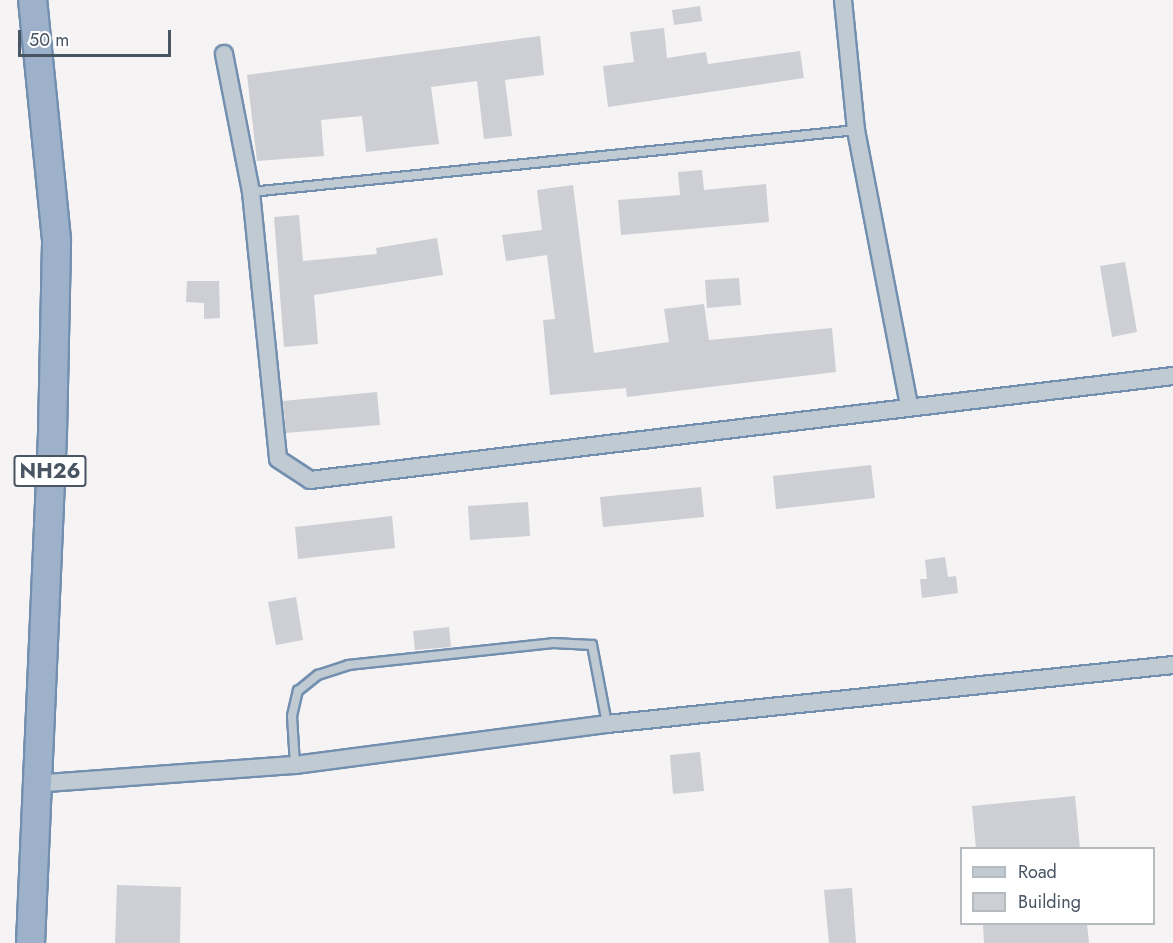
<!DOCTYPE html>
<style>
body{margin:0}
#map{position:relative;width:1173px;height:943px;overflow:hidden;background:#f5f3f3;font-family:Jost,sans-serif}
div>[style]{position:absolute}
.building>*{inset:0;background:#cdcfd5}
.roads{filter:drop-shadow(2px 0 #738faf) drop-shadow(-2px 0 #738faf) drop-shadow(0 2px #738faf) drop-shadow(0 -2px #738faf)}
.service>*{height:8px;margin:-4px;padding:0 4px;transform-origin:4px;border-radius:4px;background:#c0cad3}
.minor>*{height:16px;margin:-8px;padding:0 8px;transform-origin:8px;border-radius:8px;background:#c0cad3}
.trunk>*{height:27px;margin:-13.5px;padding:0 13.5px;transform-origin:13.5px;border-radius:13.5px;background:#9db2ca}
span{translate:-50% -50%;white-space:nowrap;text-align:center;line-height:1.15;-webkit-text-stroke:4.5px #fff;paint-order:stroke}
.shield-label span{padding:2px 4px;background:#fff;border:2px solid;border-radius:4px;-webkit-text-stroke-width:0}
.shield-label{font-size:21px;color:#495562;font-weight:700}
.legend{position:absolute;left:960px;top:847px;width:195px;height:78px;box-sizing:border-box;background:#fff;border:2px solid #b6bbc0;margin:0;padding:8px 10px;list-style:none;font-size:18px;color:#495562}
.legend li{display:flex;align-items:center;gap:12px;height:30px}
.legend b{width:30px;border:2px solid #b6bbc0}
.scale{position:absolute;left:18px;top:30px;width:153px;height:27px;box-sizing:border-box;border:3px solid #495562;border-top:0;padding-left:8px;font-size:18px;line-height:21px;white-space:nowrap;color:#495562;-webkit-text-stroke:4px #fff;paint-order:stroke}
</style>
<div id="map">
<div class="building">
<div style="clip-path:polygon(700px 6px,702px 21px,674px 25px,672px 10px)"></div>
<div style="clip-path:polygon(664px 28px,667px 58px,706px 52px,708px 64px,800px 51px,804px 78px,608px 107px,603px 66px,634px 62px,630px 32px)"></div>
<div style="clip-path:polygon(540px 36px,544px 75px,505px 80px,512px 136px,484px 139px,477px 81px,431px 87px,439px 144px,366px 152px,362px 116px,321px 120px,324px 156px,257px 161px,247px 75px)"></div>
<div style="clip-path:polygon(702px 170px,704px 190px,766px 184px,769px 222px,621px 235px,618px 200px,680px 195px,678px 172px)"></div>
<div style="clip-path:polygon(573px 185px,594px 353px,669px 342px,664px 309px,704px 304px,709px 340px,832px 328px,836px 372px,627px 397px,626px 388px,550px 395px,543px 320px,555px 319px,547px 255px,506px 261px,502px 235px,542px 230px,537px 190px)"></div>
<div style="clip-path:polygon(299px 215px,303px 261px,377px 254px,376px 248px,437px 238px,443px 275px,314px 295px,318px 344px,284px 347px,274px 217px)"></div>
<div style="clip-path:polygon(1125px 262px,1137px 332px,1112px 337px,1100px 266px)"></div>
<div style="clip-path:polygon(739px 278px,741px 305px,707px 308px,705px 280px)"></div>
<div style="clip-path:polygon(187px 281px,219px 281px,220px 318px,204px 319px,204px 303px,186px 302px)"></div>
<div style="clip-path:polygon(377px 392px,380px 425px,286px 433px,283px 401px)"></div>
<div style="clip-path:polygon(871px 465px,875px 498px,776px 509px,773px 476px)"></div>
<div style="clip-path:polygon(701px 487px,704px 517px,603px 527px,600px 497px)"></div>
<div style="clip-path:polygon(528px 502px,530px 536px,470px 540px,468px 506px)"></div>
<div style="clip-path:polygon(392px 516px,395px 548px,298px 559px,295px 527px)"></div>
<div style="clip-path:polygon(945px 557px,948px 577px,956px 576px,958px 593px,922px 598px,920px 579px,927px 579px,925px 560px)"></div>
<div style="clip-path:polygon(296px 597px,303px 640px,276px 645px,268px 602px)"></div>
<div style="clip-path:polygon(449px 627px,451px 647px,415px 650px,413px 631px)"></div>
<div style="clip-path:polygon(700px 752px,704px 791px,673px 794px,670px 755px)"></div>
<div style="clip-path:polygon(1075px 796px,1080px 849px,976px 849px,972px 806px)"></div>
<div style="clip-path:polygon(117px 885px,181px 887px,180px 943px,115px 943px)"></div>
<div style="clip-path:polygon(852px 888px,856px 943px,829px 943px,824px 890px)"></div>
<div style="clip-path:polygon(983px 924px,1087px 924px,1089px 943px,984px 943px)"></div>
</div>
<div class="roads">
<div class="service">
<div style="left:251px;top:192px;width:608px;rotate:-5.85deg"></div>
<div style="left:295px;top:765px;width:49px;rotate:-93.5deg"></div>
<div style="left:292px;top:716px;width:26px;rotate:-77deg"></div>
<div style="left:298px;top:691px;width:26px;rotate:-39deg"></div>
<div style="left:318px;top:675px;width:32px;rotate:-18deg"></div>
<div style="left:348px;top:665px;width:206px;rotate:-6.1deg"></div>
<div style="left:553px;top:643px;width:39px;rotate:3deg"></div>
<div style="left:592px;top:645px;width:80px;rotate:79.2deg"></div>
</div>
<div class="minor">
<div style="left:843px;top:0;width:131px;rotate:84.3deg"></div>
<div style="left:856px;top:130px;width:280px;rotate:79.1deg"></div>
<div style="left:224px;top:54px;width:141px;rotate:78.9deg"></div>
<div style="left:251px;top:192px;width:268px;rotate:84.2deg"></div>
<div style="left:278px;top:459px;width:38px;rotate:33deg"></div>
<div style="left:310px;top:480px;width:869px;rotate:-6.87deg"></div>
<div style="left:34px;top:784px;width:262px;rotate:-4.2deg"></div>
<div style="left:295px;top:765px;width:315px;rotate:-7.5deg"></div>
<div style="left:607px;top:724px;width:569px;rotate:-5.95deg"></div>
</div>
<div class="trunk">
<div style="left:30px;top:943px;width:509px;rotate:-87.53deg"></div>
<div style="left:52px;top:434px;width:195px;rotate:-88.8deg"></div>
<div style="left:56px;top:239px;width:240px;rotate:-95.7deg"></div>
</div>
</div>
<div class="shield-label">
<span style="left:50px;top:471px">NH26</span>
</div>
<ul class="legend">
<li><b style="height:8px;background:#c0cad3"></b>Road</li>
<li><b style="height:16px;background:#cdcfd5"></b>Building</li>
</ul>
<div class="scale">50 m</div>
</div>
